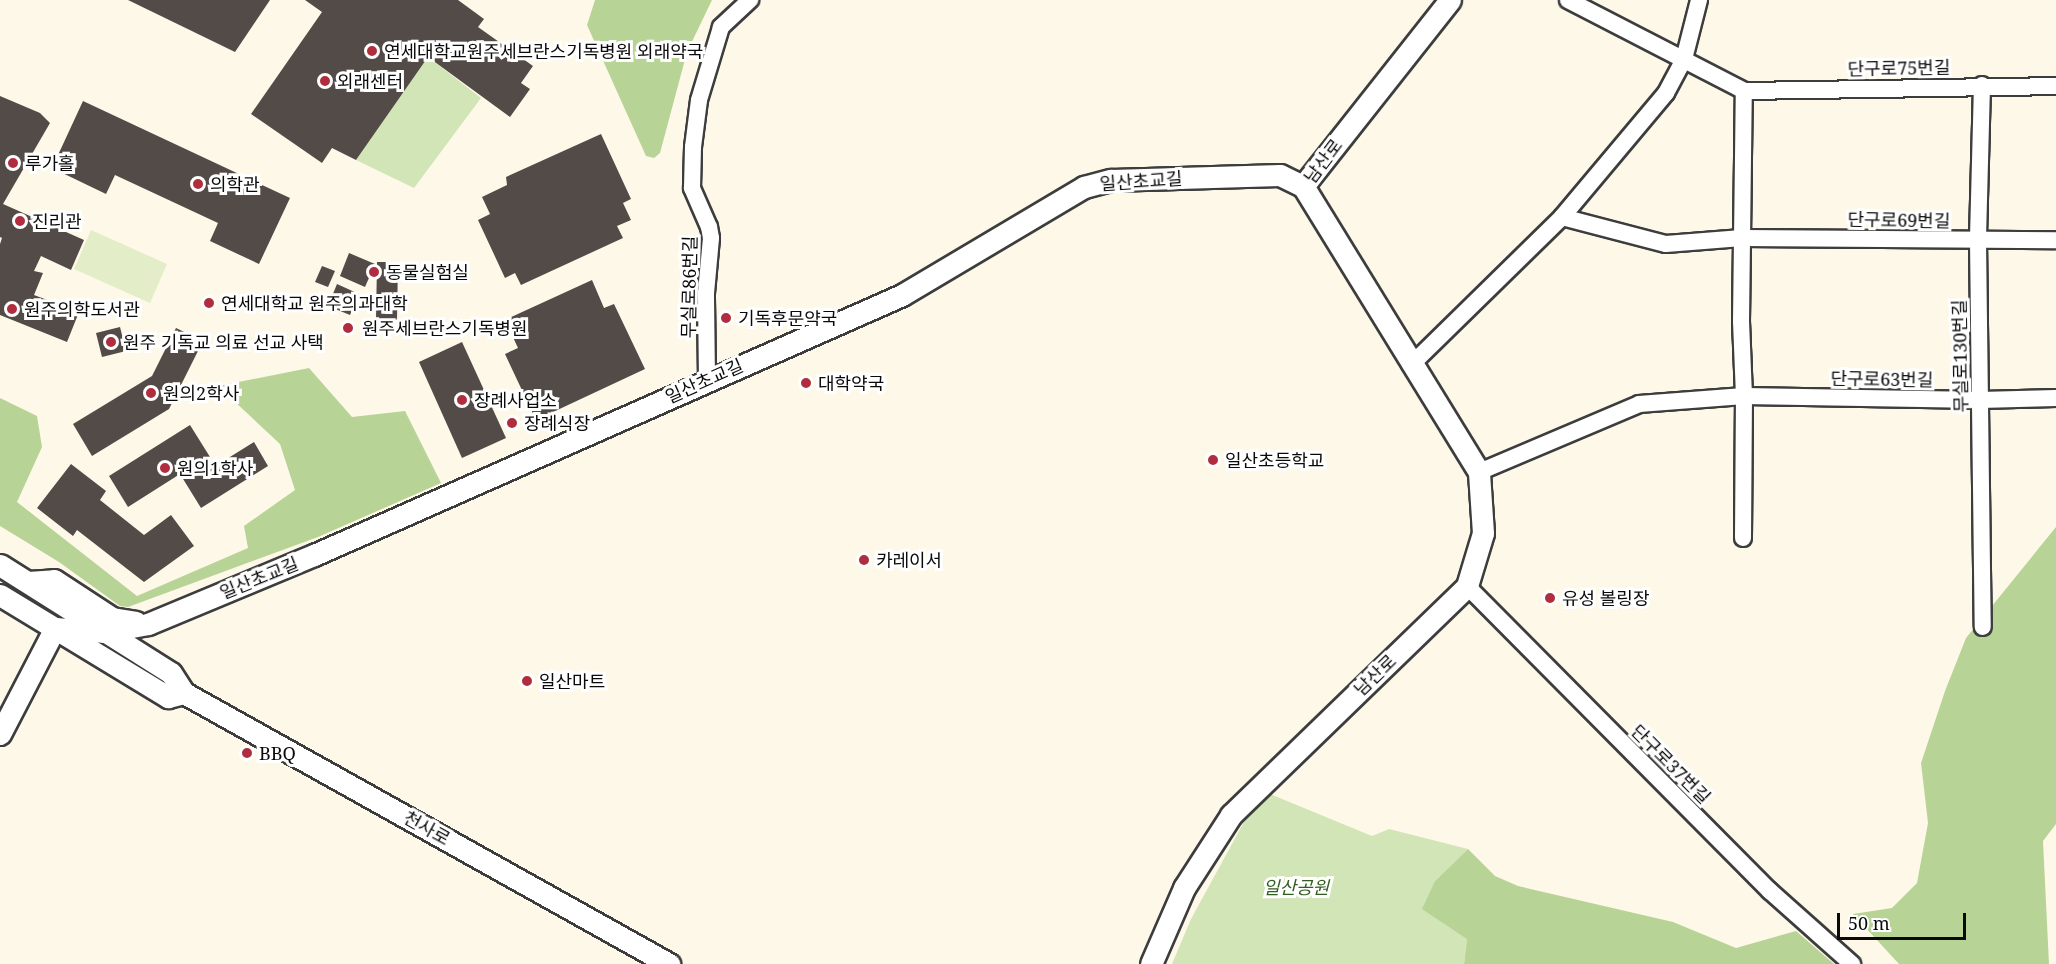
<!DOCTYPE html>
<meta charset="utf-8">
<style>
body{margin:0}
#map{position:relative;width:2056px;height:964px;overflow:hidden;background:#fef8e9;font-family:"Noto Serif","Noto Sans KR",serif}
div>[style]{position:absolute}
.green>*{inset:0;background:#d2e5b6}
.forest>*{inset:0;background:#b7d496}
.pitch>*{inset:0;background:#e3edc7}
.building>*{inset:0;background:#524b48}
.roads{filter:drop-shadow(2px 0 #3d3d3d) drop-shadow(-2px 0 #3d3d3d) drop-shadow(0 2px #3d3d3d) drop-shadow(0 -2px #3d3d3d)}
.minor>*{height:16px;margin:-8px;padding:0 8px;transform-origin:8px;border-radius:8px;background:#fff}
.tertiary>*{height:21px;margin:-10.5px;padding:0 10.5px;transform-origin:10.5px;border-radius:10.5px;background:#fff}
.dots>*{width:16px;height:16px;translate:-50% -50%;box-sizing:border-box;border:3px solid #fff;border-radius:50%}
span{translate:-50% -50%;white-space:nowrap;text-align:center;line-height:1.15;-webkit-text-stroke:6px #fff;paint-order:stroke}
.poi-label{font-size:18px;color:#0a0a0a}
.left{translate:0 -50%;text-align:left}
.street-label{font-size:18px;color:#0a0a0a}
.park-label{font-size:18px;color:#325c20;font-style:italic}
.scale{position:absolute;left:1837px;top:913px;width:129px;height:27px;box-sizing:border-box;border:3px solid #0a0a0a;border-top:0;padding-left:8px;font-size:18px;line-height:21px;white-space:nowrap;color:#0a0a0a;-webkit-text-stroke:4px #fff;paint-order:stroke}
</style>
<div id="map">
<div class="green">
<div style="clip-path:polygon(428px 57px,481px 98px,414px 188px,356px 160px)"></div>
<div style="clip-path:polygon(1270px 794px,1372px 836px,1389px 829px,1468px 849px,1435px 881px,1467px 939px,1464px 964px,1172px 964px,1191px 919px,1244px 822px)"></div>
</div>
<div class="forest">
<div style="clip-path:polygon(595px 0,712px 0,687px 52px,660px 153px,654px 158px,646px 156px,587px 25px)"></div>
<div style="clip-path:polygon(309px 368px,352px 417px,405px 411px,441px 483px,318px 537px,128px 607px,120px 606px,59px 562px,0 526px,0 398px,37px 416px,42px 447px,17px 502px,137px 596px,248px 548px,244px 526px,295px 490px,280px 444px,218px 386px)"></div>
<div style="clip-path:polygon(2056px 527px,2056px 824px,2043px 841px,2049px 964px,1899px 964px,1853px 914px,1892px 908px,1917px 883px,1928px 823px,1921px 763px,1945px 691px,1966px 638px)"></div>
<div style="clip-path:polygon(1468px 849px,1495px 876px,1518px 886px,1673px 922px,1736px 948px,1796px 931px,1834px 964px,1464px 964px,1467px 939px,1422px 909px,1435px 881px)"></div>
</div>
<div class="pitch">
<div style="clip-path:polygon(91px 230px,167px 264px,150px 303px,74px 269px)"></div>
</div>
<div class="building">
<div style="clip-path:polygon(128px 0,270px 0,235px 52px)"></div>
<div style="clip-path:polygon(305px 0,458px 0,484px 19px,478px 27px,533px 66px,521px 83px,530px 89px,510px 117px,428px 57px,356px 160px,332px 148px,322px 163px,251px 114px,322px 12px)"></div>
<div style="clip-path:polygon(0 96px,40px 113px,50px 123px,3px 204px,84px 240px,71px 270px,41px 256px,34px 271px,43px 273px,34px 295px,79px 312px,67px 342px,0 315px,0 244px,2px 238px,0 237px)"></div>
<div style="clip-path:polygon(83px 101px,290px 198px,259px 264px,210px 241px,218px 223px,115px 175px,106px 194px,52px 168px)"></div>
<div style="clip-path:polygon(601px 134px,631px 199px,623px 203px,631px 220px,617px 226px,623px 238px,521px 285px,515px 273px,505px 278px,478px 220px,490px 214px,482px 197px,507px 185px,506px 177px)"></div>
<div style="clip-path:polygon(349px 253px,375px 264px,365px 287px,340px 276px)"></div>
<div style="clip-path:polygon(377px 262px,398px 262px,397px 320px,376px 319px)"></div>
<div style="clip-path:polygon(322px 266px,335px 271px,328px 287px,315px 282px)"></div>
<div style="clip-path:polygon(592px 280px,604px 308px,614px 304px,645px 369px,536px 420px,505px 354px,518px 348px,505px 320px)"></div>
<div style="clip-path:polygon(337px 284px,359px 294px,350px 315px,328px 306px)"></div>
<div style="clip-path:polygon(120px 327px,126px 351px,102px 357px,96px 333px)"></div>
<div style="clip-path:polygon(176px 328px,203px 341px,169px 409px,92px 456px,73px 424px,152px 376px)"></div>
<div style="clip-path:polygon(462px 342px,506px 438px,462px 458px,419px 362px)"></div>
<div style="clip-path:polygon(190px 425px,210px 457px,203px 462px,209px 470px,254px 442px,268px 466px,201px 508px,180px 474px,128px 507px,109px 476px)"></div>
<div style="clip-path:polygon(71px 464px,106px 491px,100px 500px,144px 535px,171px 515px,194px 546px,144px 582px,77px 530px,73px 536px,37px 508px)"></div>
</div>
<div class="roads">
<div class="minor">
<div style="left:1568px;top:0;width:198px;rotate:27.3deg"></div>
<div style="left:1744px;top:91px;width:312px;rotate:-0.9deg"></div>
<div style="left:1982px;top:85px;width:156px;rotate:91.5deg"></div>
<div style="left:1978px;top:241px;width:386px;rotate:89.3deg"></div>
<div style="left:1562px;top:217px;width:107px;rotate:14.6deg"></div>
<div style="left:1666px;top:244px;width:76px;rotate:-4.5deg"></div>
<div style="left:1742px;top:238px;width:314px;rotate:0.4deg"></div>
<div style="left:1411px;top:365px;width:211px;rotate:-44.4deg"></div>
<div style="left:1562px;top:217px;width:162px;rotate:-50deg"></div>
<div style="left:1666px;top:93px;width:38px;rotate:-62deg"></div>
<div style="left:1684px;top:59px;width:61px;rotate:-75.7deg"></div>
<div style="left:707px;top:380px;width:87px;rotate:-90.7deg"></div>
<div style="left:706px;top:293px;width:55px;rotate:-84.8deg"></div>
<div style="left:711px;top:238px;width:11px;rotate:-100deg"></div>
<div style="left:709px;top:227px;width:43px;rotate:-113.6deg"></div>
<div style="left:692px;top:188px;width:41px;rotate:-88.6deg"></div>
<div style="left:693px;top:147px;width:47px;rotate:-82.7deg"></div>
<div style="left:699px;top:100px;width:76px;rotate:-73.2deg"></div>
<div style="left:721px;top:27px;width:40px;rotate:-43deg"></div>
<div style="left:1479px;top:472px;width:174px;rotate:-23deg"></div>
<div style="left:1639px;top:404px;width:105px;rotate:-4.4deg"></div>
<div style="left:1744px;top:396px;width:236px;rotate:1deg"></div>
<div style="left:1980px;top:400px;width:76px;rotate:-1.5deg"></div>
<div style="left:1743px;top:538px;width:142px;rotate:-89.6deg"></div>
<div style="left:1744px;top:396px;width:75px;rotate:-92.3deg"></div>
<div style="left:1741px;top:321px;width:230px;rotate:-89.3deg"></div>
<div style="left:1467px;top:586px;width:430px;rotate:45.2deg"></div>
<div style="left:1770px;top:891px;width:110px;rotate:41.7deg"></div>
</div>
<div class="tertiary">
<div style="left:1303px;top:186px;width:237px;rotate:-51.7deg"></div>
<div style="left:0;top:565px;width:202px;rotate:32.3deg"></div>
<div style="left:171px;top:673px;width:24px;rotate:57deg"></div>
<div style="left:184px;top:693px;width:556px;rotate:29.19deg"></div>
<div style="left:28px;top:582px;width:26px;rotate:-4deg"></div>
<div style="left:54px;top:580px;width:69px;rotate:33.2deg"></div>
<div style="left:112px;top:618px;width:24px;rotate:9deg"></div>
<div style="left:0;top:595px;width:197px;rotate:31.3deg"></div>
<div style="left:168px;top:697px;width:16px;rotate:-14deg"></div>
<div style="left:0;top:734px;width:119px;rotate:-62.6deg"></div>
<div style="left:55px;top:628px;width:50px;rotate:4.6deg"></div>
<div style="left:105px;top:632px;width:44px;rotate:-10.5deg"></div>
<div style="left:148px;top:624px;width:180px;rotate:-22.6deg"></div>
<div style="left:314px;top:555px;width:643px;rotate:-23.85deg"></div>
<div style="left:902px;top:295px;width:212px;rotate:-30.7deg"></div>
<div style="left:1084px;top:187px;width:28px;rotate:-15deg"></div>
<div style="left:1111px;top:180px;width:169px;rotate:-1.7deg"></div>
<div style="left:1280px;top:175px;width:25px;rotate:26deg"></div>
<div style="left:1151px;top:964px;width:83px;rotate:-66.5deg"></div>
<div style="left:1184px;top:888px;width:87px;rotate:-57.2deg"></div>
<div style="left:1231px;top:815px;width:329px;rotate:-44.1deg"></div>
<div style="left:1467px;top:586px;width:55px;rotate:-73.2deg"></div>
<div style="left:1483px;top:533px;width:61px;rotate:-93.8deg"></div>
<div style="left:1479px;top:472px;width:336px;rotate:-121.6deg"></div>
</div>
</div>
<div class="dots">
<div style="left:372px;top:51px;background:#b02d3e"></div>
<div style="left:325px;top:81px;background:#b02d3e"></div>
<div style="left:13px;top:163px;background:#b02d3e"></div>
<div style="left:198px;top:184px;background:#b02d3e"></div>
<div style="left:20px;top:221px;background:#b02d3e"></div>
<div style="left:374px;top:272px;background:#b02d3e"></div>
<div style="left:209px;top:303px;background:#b02d3e"></div>
<div style="left:12px;top:309px;background:#b02d3e"></div>
<div style="left:726px;top:318px;background:#b02d3e"></div>
<div style="left:348px;top:328px;background:#b02d3e"></div>
<div style="left:111px;top:342px;background:#b02d3e"></div>
<div style="left:806px;top:383px;background:#b02d3e"></div>
<div style="left:151px;top:393px;background:#b02d3e"></div>
<div style="left:462px;top:400px;background:#b02d3e"></div>
<div style="left:512px;top:423px;background:#b02d3e"></div>
<div style="left:1213px;top:460px;background:#b02d3e"></div>
<div style="left:165px;top:468px;background:#b02d3e"></div>
<div style="left:864px;top:560px;background:#b02d3e"></div>
<div style="left:1550px;top:598px;background:#b02d3e"></div>
<div style="left:527px;top:681px;background:#b02d3e"></div>
<div style="left:247px;top:753px;background:#b02d3e"></div>
</div>
<div class="poi-label">
<span class="left" style="left:384px;top:51px">연세대학교원주세브란스기독병원 외래약국</span>
<span class="left" style="left:337px;top:81px">외래센터</span>
<span class="left" style="left:25px;top:163px">루가홀</span>
<span class="left" style="left:210px;top:184px">의학관</span>
<span class="left" style="left:32px;top:221px">진리관</span>
<span class="left" style="left:386px;top:272px">동물실험실</span>
<span class="left" style="left:221px;top:303px">연세대학교 원주의과대학</span>
<span class="left" style="left:24px;top:309px">원주의학도서관</span>
<span class="left" style="left:738px;top:318px">기독후문약국</span>
<span class="left" style="left:362px;top:328px">원주세브란스기독병원</span>
<span class="left" style="left:123px;top:342px">원주 기독교 의료 선교 사택</span>
<span class="left" style="left:818px;top:383px">대학약국</span>
<span class="left" style="left:163px;top:393px">원의2학사</span>
<span class="left" style="left:474px;top:400px">장례사업소</span>
<span class="left" style="left:524px;top:423px">장례식장</span>
<span class="left" style="left:1225px;top:460px">일산초등학교</span>
<span class="left" style="left:177px;top:468px">원의1학사</span>
<span class="left" style="left:876px;top:560px">카레이서</span>
<span class="left" style="left:1562px;top:598px">유성 볼링장</span>
<span class="left" style="left:539px;top:681px">일산마트</span>
<span class="left" style="left:259px;top:753px">BBQ</span>
</div>
<div class="street-label">
<span style="left:1899px;top:68px;rotate:-1deg">단구로75번길</span>
<span style="left:1323px;top:161px;rotate:-53deg">남산로</span>
<span style="left:1141px;top:181px;rotate:-4deg">일산초교길</span>
<span style="left:1899px;top:220px;rotate:1deg">단구로69번길</span>
<span style="left:689px;top:287px;rotate:-89deg">무실로86번길</span>
<span style="left:1960px;top:356px;rotate:-91deg">무실로130번길</span>
<span style="left:1882px;top:379px;rotate:1deg">단구로63번길</span>
<span style="left:704px;top:381px;rotate:-24deg">일산초교길</span>
<span style="left:259px;top:578px;rotate:-22deg">일산초교길</span>
<span style="left:1375px;top:675px;rotate:-44deg">남산로</span>
<span style="left:1671px;top:764px;rotate:45deg">단구로37번길</span>
<span style="left:427px;top:828px;rotate:29deg">천사로</span>
</div>
<div class="park-label">
<span style="left:1296px;top:887px">일산공원</span>
</div>
<div class="scale">50 m</div>
</div>
